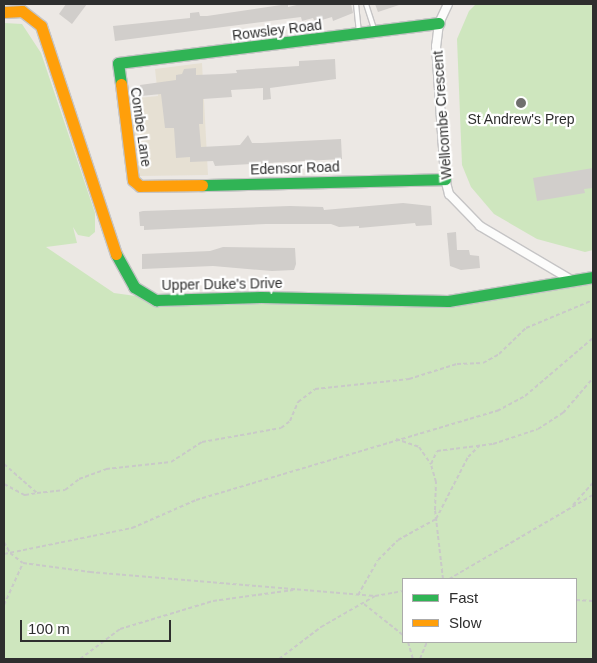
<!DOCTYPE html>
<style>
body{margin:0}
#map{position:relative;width:597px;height:663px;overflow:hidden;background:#ece8e4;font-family:Arial,sans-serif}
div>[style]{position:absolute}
.education>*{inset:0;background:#e6e0d3}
.green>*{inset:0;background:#cee6be}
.building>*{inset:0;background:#d1cecb}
.path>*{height:2px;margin-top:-1px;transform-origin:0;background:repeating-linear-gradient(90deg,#c9c9c8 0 4px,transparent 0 6.5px)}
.roads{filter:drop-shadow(1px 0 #c5c4c5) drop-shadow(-1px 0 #c5c4c5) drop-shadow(0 1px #c5c4c5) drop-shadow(0 -1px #c5c4c5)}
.lane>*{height:4px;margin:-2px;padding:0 2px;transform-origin:2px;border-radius:2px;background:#fcfcfb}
.street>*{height:8px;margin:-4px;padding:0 4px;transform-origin:4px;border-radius:4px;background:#fcfcfb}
.fast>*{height:11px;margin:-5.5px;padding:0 5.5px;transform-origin:5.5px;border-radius:5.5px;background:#30b455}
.slow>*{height:11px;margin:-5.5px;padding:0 5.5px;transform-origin:5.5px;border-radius:5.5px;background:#ff9f0a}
.dots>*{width:14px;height:14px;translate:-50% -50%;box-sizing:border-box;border:2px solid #fff;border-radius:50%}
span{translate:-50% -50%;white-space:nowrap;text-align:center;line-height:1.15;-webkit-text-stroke:4.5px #fff;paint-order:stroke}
.street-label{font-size:14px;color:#2e2e2e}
.poi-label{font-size:14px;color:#2e2e2e}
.frame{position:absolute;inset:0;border:5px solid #2e2e2e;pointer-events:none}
.legend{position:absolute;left:402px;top:578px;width:175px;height:65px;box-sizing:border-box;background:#fff;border:1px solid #ababab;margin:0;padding:6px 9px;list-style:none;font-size:15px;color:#2e2e2e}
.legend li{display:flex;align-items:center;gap:10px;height:25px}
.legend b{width:25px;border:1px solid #ababab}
.scale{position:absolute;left:20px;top:620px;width:151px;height:22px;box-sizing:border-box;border:2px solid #2e2e2e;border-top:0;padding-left:6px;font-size:15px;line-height:18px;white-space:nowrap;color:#2e2e2e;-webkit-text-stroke:4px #fff;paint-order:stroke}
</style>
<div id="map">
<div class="education">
<div style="clip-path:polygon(202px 63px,208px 175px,140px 176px,128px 99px,158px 96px,155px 69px)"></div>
</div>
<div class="green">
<div style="clip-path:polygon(476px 4px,593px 4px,593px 250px,585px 252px,537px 239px,494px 214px,471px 187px,462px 165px,457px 39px,469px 11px)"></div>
<div style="clip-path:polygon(evenodd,4px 23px,22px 24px,41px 53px,95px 213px,95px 232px,89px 237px,78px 235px,73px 227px,77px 243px,46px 247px,114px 293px,172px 301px,410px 304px,522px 295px,593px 282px,593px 659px,4px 659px,4px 23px,403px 579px,576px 579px,576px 642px,403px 642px,403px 579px)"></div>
</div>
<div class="building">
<div style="clip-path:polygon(66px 4px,87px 4px,72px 24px,59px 14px)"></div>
<div style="clip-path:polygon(288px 4px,288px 7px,301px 4px,351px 4px,353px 13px,333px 21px,332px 17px,315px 22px,313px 18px,302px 21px,301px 17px,115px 41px,113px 26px,190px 18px,190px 13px,199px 12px,200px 16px,207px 16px)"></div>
<div style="clip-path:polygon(375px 4px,399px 4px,399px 5px,378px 12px)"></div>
<div style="clip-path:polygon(335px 59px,336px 79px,270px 88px,271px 99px,263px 100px,263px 88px,231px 90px,232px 97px,203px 99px,203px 124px,199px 124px,201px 147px,240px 145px,248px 135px,252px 143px,262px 143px,341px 139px,342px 159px,215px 166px,213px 161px,190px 162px,190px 157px,176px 158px,174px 128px,165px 128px,161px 94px,141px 96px,140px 85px,176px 80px,176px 75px,182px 74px,184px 69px,196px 68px,196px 75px,222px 74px,237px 73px,236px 70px,299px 66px,299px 61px)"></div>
<div style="clip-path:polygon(593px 168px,593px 188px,584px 189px,585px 193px,537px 201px,533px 178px)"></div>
<div style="clip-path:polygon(403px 203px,431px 206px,432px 225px,416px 226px,415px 223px,359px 228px,359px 226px,339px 227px,331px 224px,266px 224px,144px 230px,144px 226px,140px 226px,139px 212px,143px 211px,290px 206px,323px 207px,324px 210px)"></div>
<div style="clip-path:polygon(456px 232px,457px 250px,469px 250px,470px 255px,479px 256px,480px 268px,461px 270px,450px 266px,447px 233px)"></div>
<div style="clip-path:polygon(223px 247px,295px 248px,296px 264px,294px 270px,272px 271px,213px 266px,142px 269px,142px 254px,210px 251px)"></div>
</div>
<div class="path">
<div style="left:396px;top:439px;width:24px;rotate:19deg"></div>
<div style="left:419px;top:447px;width:21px;rotate:55deg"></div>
<div style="left:4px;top:464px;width:44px;rotate:41.3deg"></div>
<div style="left:37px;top:493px;width:28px;rotate:-6deg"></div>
<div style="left:65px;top:490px;width:18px;rotate:-38deg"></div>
<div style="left:79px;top:479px;width:29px;rotate:-20deg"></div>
<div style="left:106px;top:469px;width:65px;rotate:-6.1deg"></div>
<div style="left:171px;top:462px;width:37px;rotate:-33deg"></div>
<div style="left:202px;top:442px;width:80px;rotate:-10deg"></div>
<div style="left:281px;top:428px;width:11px;rotate:-38deg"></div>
<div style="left:290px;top:421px;width:21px;rotate:-67deg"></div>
<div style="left:298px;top:402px;width:21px;rotate:-37deg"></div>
<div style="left:315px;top:389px;width:95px;rotate:-6.1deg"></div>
<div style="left:409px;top:379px;width:50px;rotate:-17.4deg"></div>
<div style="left:457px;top:364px;width:26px;rotate:-2deg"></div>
<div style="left:483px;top:363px;width:18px;rotate:-29deg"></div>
<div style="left:499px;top:354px;width:37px;rotate:-44deg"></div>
<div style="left:526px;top:328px;width:73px;rotate:-22.7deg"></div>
<div style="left:4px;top:484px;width:24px;rotate:28deg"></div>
<div style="left:25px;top:495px;width:12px;rotate:-9deg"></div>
<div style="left:573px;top:505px;width:30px;rotate:-48deg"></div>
<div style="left:4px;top:542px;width:13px;rotate:61deg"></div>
<div style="left:10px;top:553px;width:16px;rotate:38deg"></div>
<div style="left:23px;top:563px;width:68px;rotate:7.7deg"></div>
<div style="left:90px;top:572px;width:286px;rotate:4.8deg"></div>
<div style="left:375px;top:596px;width:28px;rotate:-10deg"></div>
<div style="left:4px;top:554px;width:131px;rotate:-11.5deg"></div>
<div style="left:132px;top:528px;width:70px;rotate:-23.6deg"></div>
<div style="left:196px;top:500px;width:314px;rotate:-16.5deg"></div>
<div style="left:497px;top:411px;width:32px;rotate:-28deg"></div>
<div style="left:525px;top:396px;width:89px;rotate:-40.5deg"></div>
<div style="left:443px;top:579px;width:69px;rotate:-96.6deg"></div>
<div style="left:435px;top:510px;width:28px;rotate:-88deg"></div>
<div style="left:436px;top:482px;width:19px;rotate:-106deg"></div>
<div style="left:431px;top:464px;width:14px;rotate:-65deg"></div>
<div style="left:437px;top:451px;width:56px;rotate:-7.1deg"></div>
<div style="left:493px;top:444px;width:47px;rotate:-18.4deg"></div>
<div style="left:538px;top:429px;width:30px;rotate:-33deg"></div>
<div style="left:563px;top:413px;width:46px;rotate:-49.4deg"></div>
<div style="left:449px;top:579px;width:167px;rotate:-30.3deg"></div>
<div style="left:358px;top:595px;width:40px;rotate:-60.3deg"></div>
<div style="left:378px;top:560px;width:28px;rotate:-45deg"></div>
<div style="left:398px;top:540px;width:43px;rotate:-28.9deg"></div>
<div style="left:436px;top:519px;width:70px;rotate:-62.7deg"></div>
<div style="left:468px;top:457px;width:16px;rotate:-45deg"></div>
<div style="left:576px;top:600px;width:17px;rotate:3deg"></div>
<div style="left:364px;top:604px;width:50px;rotate:38.5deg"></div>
<div style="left:4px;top:605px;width:46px;rotate:-65.7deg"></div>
<div style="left:408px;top:642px;width:18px;rotate:74deg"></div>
<div style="left:80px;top:659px;width:50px;rotate:-36.9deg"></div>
<div style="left:120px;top:629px;width:97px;rotate:-16.8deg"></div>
<div style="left:213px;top:601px;width:81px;rotate:-7.8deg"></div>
<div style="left:279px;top:659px;width:53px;rotate:-37.3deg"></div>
<div style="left:321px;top:627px;width:62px;rotate:-29.9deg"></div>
<div style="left:420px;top:659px;width:18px;rotate:-68deg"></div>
</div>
<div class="roads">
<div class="lane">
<div style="left:356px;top:4px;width:27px;rotate:84deg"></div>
<div style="left:366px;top:4px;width:25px;rotate:72deg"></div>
</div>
<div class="street">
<div style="left:448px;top:4px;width:21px;rotate:115deg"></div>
<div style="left:439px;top:23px;width:23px;rotate:97deg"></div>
<div style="left:436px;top:46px;width:133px;rotate:86.1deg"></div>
<div style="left:445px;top:179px;width:16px;rotate:75deg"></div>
<div style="left:449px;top:194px;width:45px;rotate:45.9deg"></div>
<div style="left:480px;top:226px;width:108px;rotate:30.6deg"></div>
</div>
<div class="fast">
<div style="left:121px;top:84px;width:21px;rotate:-98deg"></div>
<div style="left:118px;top:63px;width:323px;rotate:-7.1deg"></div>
<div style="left:202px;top:185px;width:243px;rotate:-1.4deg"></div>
<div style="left:116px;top:254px;width:38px;rotate:61deg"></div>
<div style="left:134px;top:287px;width:26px;rotate:31deg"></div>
<div style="left:156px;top:300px;width:105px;rotate:-1.6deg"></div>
<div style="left:261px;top:297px;width:187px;rotate:1.2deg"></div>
<div style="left:448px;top:301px;width:147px;rotate:-9.4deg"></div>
</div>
<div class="slow">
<div style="left:4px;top:12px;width:18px;rotate:-3deg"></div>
<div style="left:22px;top:11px;width:24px;rotate:38deg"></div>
<div style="left:41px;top:26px;width:240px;rotate:71.8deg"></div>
<div style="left:121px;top:84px;width:97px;rotate:82.9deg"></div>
<div style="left:133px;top:180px;width:9px;rotate:41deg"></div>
<div style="left:140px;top:186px;width:62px;rotate:-0.9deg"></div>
</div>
</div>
<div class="dots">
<div style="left:521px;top:103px;background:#706f6e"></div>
</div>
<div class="street-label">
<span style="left:277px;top:30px;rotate:-7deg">Rowsley Road</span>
<span style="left:442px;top:115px;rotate:-94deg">Wellcombe Crescent</span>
<span style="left:141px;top:127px;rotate:82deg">Combe Lane</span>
<span style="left:295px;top:168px;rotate:-2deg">Edensor Road</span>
<span style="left:222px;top:284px;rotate:-1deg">Upper Duke's Drive</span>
</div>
<div class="poi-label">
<span style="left:521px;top:119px">St Andrew's Prep</span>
</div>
<div class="frame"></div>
<ul class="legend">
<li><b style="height:6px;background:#30b455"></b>Fast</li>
<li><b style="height:6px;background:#ff9f0a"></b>Slow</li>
</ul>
<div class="scale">100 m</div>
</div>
